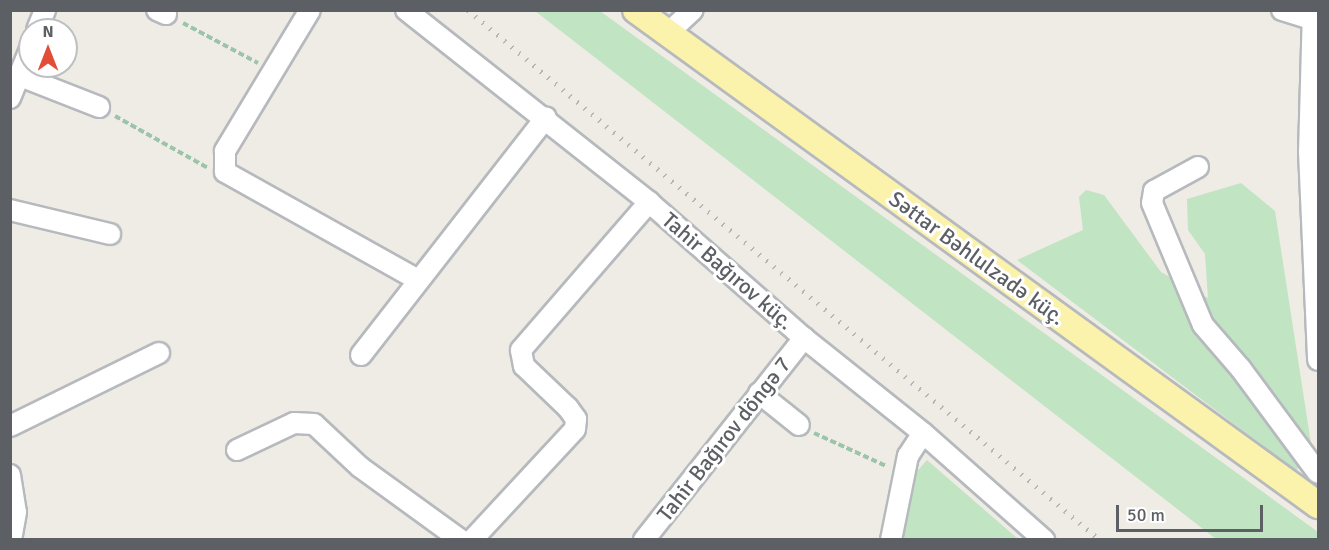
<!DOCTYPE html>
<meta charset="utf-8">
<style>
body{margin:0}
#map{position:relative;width:1329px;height:550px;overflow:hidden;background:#eeece4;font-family:Signika,sans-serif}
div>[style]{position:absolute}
.green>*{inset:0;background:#c1e4c3}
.path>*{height:4px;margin-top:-2px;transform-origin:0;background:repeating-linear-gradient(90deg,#9bc4a9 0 6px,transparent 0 9px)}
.roads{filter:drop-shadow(2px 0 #b6b9bd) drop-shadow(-2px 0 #b6b9bd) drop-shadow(0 2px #b6b9bd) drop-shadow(0 -2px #b6b9bd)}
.minor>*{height:20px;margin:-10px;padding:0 10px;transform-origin:10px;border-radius:10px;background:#fff}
.major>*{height:26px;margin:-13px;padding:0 13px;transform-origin:13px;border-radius:13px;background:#fbf2ac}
.rail>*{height:4.5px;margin-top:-2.25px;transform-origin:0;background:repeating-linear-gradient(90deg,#b4b5b5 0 1.5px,transparent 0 9.5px)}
span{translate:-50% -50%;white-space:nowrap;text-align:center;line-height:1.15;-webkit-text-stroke:6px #fff;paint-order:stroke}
.street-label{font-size:22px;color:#5c5f64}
.frame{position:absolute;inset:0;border:12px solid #5c5f64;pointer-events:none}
.north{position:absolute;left:18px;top:18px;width:60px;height:60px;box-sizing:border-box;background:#fff;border:2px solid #bebfc1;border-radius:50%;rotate:0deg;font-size:16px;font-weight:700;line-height:24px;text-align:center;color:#5c5f64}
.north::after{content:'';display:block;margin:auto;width:21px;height:27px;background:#e14d37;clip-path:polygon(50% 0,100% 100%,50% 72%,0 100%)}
.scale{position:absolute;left:1116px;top:505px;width:147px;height:27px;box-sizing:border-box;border:3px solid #5c5f64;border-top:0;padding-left:8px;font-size:18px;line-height:21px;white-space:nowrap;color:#5c5f64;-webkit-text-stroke:4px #fff;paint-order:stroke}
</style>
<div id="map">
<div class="green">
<div style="clip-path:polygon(535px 11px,600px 11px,1318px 532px,1318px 539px,1216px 539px)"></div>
<div style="clip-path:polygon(1241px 183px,1275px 211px,1312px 450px,1296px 471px,1017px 260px,1083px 230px,1079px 197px,1086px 190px,1104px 195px,1161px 272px,1208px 298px,1205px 254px,1188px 230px,1187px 199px)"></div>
<div style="clip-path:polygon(927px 460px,1018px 539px,900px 540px,913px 476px)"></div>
</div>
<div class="path">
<div style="left:183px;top:23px;width:85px;rotate:28.1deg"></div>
<div style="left:115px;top:116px;width:107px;rotate:29.2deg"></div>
<div style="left:814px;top:433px;width:79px;rotate:24.6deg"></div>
</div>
<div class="roads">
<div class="minor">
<div style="left:157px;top:10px;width:10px;rotate:24deg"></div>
<div style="left:310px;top:10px;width:165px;rotate:121.1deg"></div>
<div style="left:225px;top:151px;width:21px;rotate:90deg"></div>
<div style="left:225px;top:172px;width:221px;rotate:29.2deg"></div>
<div style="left:406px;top:10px;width:310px;rotate:38.3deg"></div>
<div style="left:649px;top:202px;width:206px;rotate:41.3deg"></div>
<div style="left:804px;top:338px;width:152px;rotate:38.6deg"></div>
<div style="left:923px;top:433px;width:162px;rotate:41.5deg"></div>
<div style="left:1282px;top:10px;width:31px;rotate:17deg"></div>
<div style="left:1313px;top:10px;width:141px;rotate:91.6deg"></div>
<div style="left:1309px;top:151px;width:209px;rotate:87.5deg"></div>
<div style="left:37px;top:30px;width:22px;rotate:-68deg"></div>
<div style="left:667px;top:34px;width:35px;rotate:-43deg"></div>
<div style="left:20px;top:76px;width:85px;rotate:21.4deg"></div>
<div style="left:10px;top:98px;width:53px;rotate:-67.8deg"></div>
<div style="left:1198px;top:167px;width:50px;rotate:151.4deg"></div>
<div style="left:1154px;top:191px;width:12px;rotate:99deg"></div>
<div style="left:1152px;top:203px;width:132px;rotate:67.3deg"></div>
<div style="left:1203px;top:325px;width:58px;rotate:49.2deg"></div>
<div style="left:1241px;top:369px;width:129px;rotate:53.5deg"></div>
<div style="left:10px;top:210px;width:103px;rotate:13.5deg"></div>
<div style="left:361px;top:355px;width:301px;rotate:-52.1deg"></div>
<div style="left:759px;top:393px;width:51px;rotate:38.7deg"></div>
<div style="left:10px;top:426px;width:166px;rotate:-26.1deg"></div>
<div style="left:237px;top:450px;width:63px;rotate:-25.3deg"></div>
<div style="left:294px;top:423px;width:20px;rotate:3deg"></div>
<div style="left:314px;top:424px;width:63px;rotate:43.1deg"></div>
<div style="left:360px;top:467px;width:125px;rotate:35.9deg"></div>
<div style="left:10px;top:475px;width:37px;rotate:81deg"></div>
<div style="left:16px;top:512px;width:28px;rotate:100deg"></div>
<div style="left:472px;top:540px;width:151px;rotate:-47.1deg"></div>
<div style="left:575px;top:429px;width:10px;rotate:-84deg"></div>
<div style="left:576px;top:419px;width:14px;rotate:-126deg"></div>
<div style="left:568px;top:408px;width:61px;rotate:-136.3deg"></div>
<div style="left:524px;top:366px;width:16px;rotate:-101deg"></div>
<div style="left:521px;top:350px;width:196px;rotate:-49.1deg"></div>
<div style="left:644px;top:540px;width:258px;rotate:-51.6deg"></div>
<div style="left:891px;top:540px;width:86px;rotate:-78.6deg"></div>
<div style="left:908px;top:456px;width:27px;rotate:-57deg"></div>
</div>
<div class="major">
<div style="left:636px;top:10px;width:843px;rotate:35.97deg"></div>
</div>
</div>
<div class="rail">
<div style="left:468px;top:10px;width:825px;rotate:39.98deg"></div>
</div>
<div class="street-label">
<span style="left:977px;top:258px;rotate:36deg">Səttar Bəhlulzadə küç.</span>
<span style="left:728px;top:271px;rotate:41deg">Tahir Bağırov küç.</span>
<span style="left:724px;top:439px;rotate:-52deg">Tahir Bağırov döngə 7</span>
</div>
<div class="frame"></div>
<div class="north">N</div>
<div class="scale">50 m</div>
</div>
